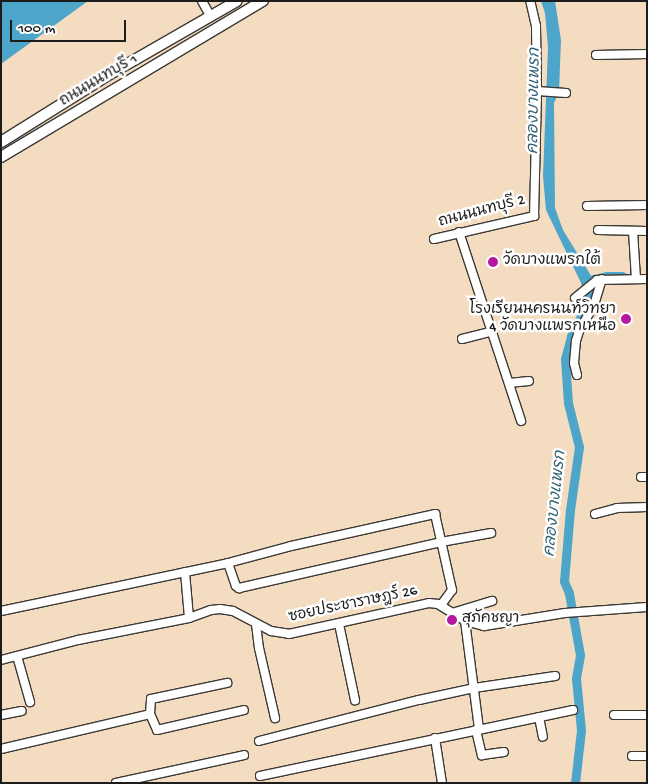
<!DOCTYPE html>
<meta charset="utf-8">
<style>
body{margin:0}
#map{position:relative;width:648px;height:784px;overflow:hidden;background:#f4dcc0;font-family:"Gochi Hand","Playpen Sans Thai",sans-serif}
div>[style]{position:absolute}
.water>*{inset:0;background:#4da6ca}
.canal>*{height:9px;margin:-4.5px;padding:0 4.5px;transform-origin:4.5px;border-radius:4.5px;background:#4da6ca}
.roads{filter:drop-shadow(1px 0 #3c3935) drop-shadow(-1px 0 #3c3935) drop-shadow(0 1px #3c3935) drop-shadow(0 -1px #3c3935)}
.minor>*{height:8px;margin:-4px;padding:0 4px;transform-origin:4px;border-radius:4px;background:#fff}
.major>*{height:10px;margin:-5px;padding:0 5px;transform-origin:5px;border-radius:5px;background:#fff}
.dots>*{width:14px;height:14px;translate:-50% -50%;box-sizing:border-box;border:2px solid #fff;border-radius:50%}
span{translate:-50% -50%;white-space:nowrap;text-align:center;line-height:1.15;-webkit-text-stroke:5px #fff;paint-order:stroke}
.street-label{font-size:15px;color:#1c1c1c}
.poi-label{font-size:15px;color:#1c1c1c}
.left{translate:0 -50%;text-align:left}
.right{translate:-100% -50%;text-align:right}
.water-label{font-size:16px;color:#346173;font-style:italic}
.frame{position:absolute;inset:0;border:2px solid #1c1c1c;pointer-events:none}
.scale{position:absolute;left:10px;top:20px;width:116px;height:22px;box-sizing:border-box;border:2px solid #1c1c1c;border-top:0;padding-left:6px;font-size:15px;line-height:18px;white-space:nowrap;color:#1c1c1c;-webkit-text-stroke:4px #fff;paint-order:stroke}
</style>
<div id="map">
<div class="water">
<div style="clip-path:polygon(1px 1px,88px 1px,1px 64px)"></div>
<div style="clip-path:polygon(541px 1px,555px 1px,561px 40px,559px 92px,554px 103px,555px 208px,563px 230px,590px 274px,592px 281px,583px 287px,546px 210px,543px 176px,548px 47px,545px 13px)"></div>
</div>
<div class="canal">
<div style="left:585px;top:281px;width:23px;rotate:-13deg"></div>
<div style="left:607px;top:276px;width:15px"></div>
<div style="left:575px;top:783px;width:53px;rotate:-83.5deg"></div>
<div style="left:581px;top:730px;width:52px;rotate:-95.5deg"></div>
<div style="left:576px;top:678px;width:23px;rotate:-80deg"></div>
<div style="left:580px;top:655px;width:63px;rotate:-100.1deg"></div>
<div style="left:569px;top:593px;width:13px;rotate:-113deg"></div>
<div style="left:564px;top:581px;width:71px;rotate:-85.2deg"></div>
<div style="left:570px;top:510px;width:64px;rotate:-81.9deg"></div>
<div style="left:579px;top:447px;width:45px;rotate:-104deg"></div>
<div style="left:568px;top:403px;width:44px;rotate:-93.9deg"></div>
<div style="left:565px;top:359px;width:24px;rotate:-75deg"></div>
<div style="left:571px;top:336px;width:40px;rotate:-63.4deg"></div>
<div style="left:589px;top:300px;width:8px;rotate:-83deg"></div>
<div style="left:590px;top:292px;width:11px;rotate:-117deg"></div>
</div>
<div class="roads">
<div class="minor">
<div style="left:202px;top:1px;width:18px;rotate:61deg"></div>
<div style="left:596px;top:55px;width:51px;rotate:-1.1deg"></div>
<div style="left:537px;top:91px;width:29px;rotate:4deg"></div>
<div style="left:587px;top:206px;width:60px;rotate:-1deg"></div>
<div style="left:598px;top:230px;width:49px;rotate:1.2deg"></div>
<div style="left:633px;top:231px;width:48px;rotate:86.4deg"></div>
<div style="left:459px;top:232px;width:199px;rotate:71.8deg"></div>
<div style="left:434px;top:239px;width:103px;rotate:-13deg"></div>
<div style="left:534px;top:216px;width:125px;rotate:-88.6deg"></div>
<div style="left:537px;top:91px;width:65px;rotate:-90.9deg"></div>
<div style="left:536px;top:26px;width:26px;rotate:-103deg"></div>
<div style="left:575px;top:298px;width:28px;rotate:-39deg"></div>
<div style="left:597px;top:280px;width:50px;rotate:-1.1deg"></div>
<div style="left:462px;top:339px;width:30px;rotate:-14deg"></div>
<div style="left:577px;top:375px;width:12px;rotate:-104deg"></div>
<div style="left:574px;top:363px;width:22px;rotate:-85deg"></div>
<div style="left:576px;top:341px;width:10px;rotate:-73deg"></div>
<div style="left:579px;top:331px;width:30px;rotate:-60deg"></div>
<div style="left:594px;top:305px;width:27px;rotate:-73deg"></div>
<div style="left:509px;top:383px;width:20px;rotate:-6deg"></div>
<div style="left:641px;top:477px;width:6px"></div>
<div style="left:595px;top:514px;width:23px;rotate:-15deg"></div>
<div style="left:617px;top:508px;width:30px;rotate:-2deg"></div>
<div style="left:228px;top:563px;width:24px;rotate:71deg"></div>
<div style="left:236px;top:586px;width:4px;rotate:34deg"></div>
<div style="left:239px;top:588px;width:207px;rotate:-12.8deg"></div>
<div style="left:441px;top:542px;width:51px;rotate:-10.2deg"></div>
<div style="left:185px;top:572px;width:46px;rotate:85deg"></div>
<div style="left:1px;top:611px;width:232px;rotate:-11.9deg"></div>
<div style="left:228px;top:563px;width:65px;rotate:-15.1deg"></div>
<div style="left:291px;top:546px;width:148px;rotate:-12.5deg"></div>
<div style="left:435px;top:514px;width:78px;rotate:77.4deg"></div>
<div style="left:452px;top:590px;width:19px;rotate:126deg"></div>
<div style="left:452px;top:613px;width:42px;rotate:-16.7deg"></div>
<div style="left:465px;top:621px;width:109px;rotate:82.6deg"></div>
<div style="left:256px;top:624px;width:24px;rotate:83deg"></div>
<div style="left:259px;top:648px;width:72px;rotate:77.1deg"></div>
<div style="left:339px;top:624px;width:78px;rotate:78.1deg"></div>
<div style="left:17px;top:656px;width:48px;rotate:74.2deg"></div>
<div style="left:1px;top:660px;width:80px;rotate:-14.6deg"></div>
<div style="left:78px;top:640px;width:113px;rotate:-11.2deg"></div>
<div style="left:189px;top:618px;width:23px;rotate:-20deg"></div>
<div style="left:211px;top:610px;width:9px;rotate:-6deg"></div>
<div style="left:220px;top:609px;width:13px;rotate:9deg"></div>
<div style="left:233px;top:611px;width:43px;rotate:27.8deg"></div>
<div style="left:271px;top:631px;width:18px;rotate:9deg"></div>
<div style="left:289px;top:634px;width:143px;rotate:-12.5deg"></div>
<div style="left:429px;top:603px;width:9px;rotate:6deg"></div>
<div style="left:438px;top:604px;width:32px;rotate:32deg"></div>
<div style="left:465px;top:621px;width:20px;rotate:15deg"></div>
<div style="left:484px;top:626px;width:82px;rotate:-9.1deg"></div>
<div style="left:565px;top:613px;width:82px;rotate:-4.2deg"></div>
<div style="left:150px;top:714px;width:15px;rotate:-86deg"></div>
<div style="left:151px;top:699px;width:78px;rotate:-11.9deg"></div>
<div style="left:1px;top:715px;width:21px;rotate:-11deg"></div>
<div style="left:614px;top:715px;width:33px"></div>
<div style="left:539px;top:717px;width:20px;rotate:79deg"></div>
<div style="left:476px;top:730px;width:26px;rotate:77deg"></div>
<div style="left:482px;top:755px;width:22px;rotate:-8deg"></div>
<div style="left:435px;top:738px;width:46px;rotate:81.2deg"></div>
<div style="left:259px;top:741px;width:165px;rotate:-14.4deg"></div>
<div style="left:419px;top:700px;width:56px;rotate:-12.3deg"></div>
<div style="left:474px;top:688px;width:82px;rotate:-8.4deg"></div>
<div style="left:1px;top:749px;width:153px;rotate:-13.2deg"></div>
<div style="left:150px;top:714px;width:17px;rotate:66deg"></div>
<div style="left:157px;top:730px;width:89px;rotate:-12.9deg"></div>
<div style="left:632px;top:756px;width:15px"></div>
<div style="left:260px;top:776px;width:320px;rotate:-11.9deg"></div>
<div style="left:116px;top:783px;width:131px;rotate:-12.3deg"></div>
</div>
<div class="major">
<div style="left:1px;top:142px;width:128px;rotate:-32deg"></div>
<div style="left:110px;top:74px;width:146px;rotate:-29.9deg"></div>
<div style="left:1px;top:157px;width:305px;rotate:-30.8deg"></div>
</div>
</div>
<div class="dots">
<div style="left:493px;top:262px;background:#b5179e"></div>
<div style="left:626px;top:319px;background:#b5179e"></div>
<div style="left:452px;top:620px;background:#b5179e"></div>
</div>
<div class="street-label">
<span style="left:99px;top:81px;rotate:-31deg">ถนนนนทบุรี 1</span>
<span style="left:482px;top:212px;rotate:-15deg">ถนนนนทบุรี 2</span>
<span style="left:353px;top:605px;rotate:-12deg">ซอยประชาราษฎร์ 26</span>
</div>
<div class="poi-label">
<span class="left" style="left:503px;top:262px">วัดบางแพรกใต้</span>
<span class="right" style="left:616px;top:319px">โรงเรียนนครนนท์วิทยา<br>4 วัดบางแพรกเหนือ</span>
<span class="left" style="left:462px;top:620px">สุภัคชญา</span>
</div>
<div class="water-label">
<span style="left:536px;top:101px;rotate:-89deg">คลองบางแพรก</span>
<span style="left:557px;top:504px;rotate:-84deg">คลองบางแพรก</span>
</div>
<div class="frame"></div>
<div class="scale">100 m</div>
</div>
